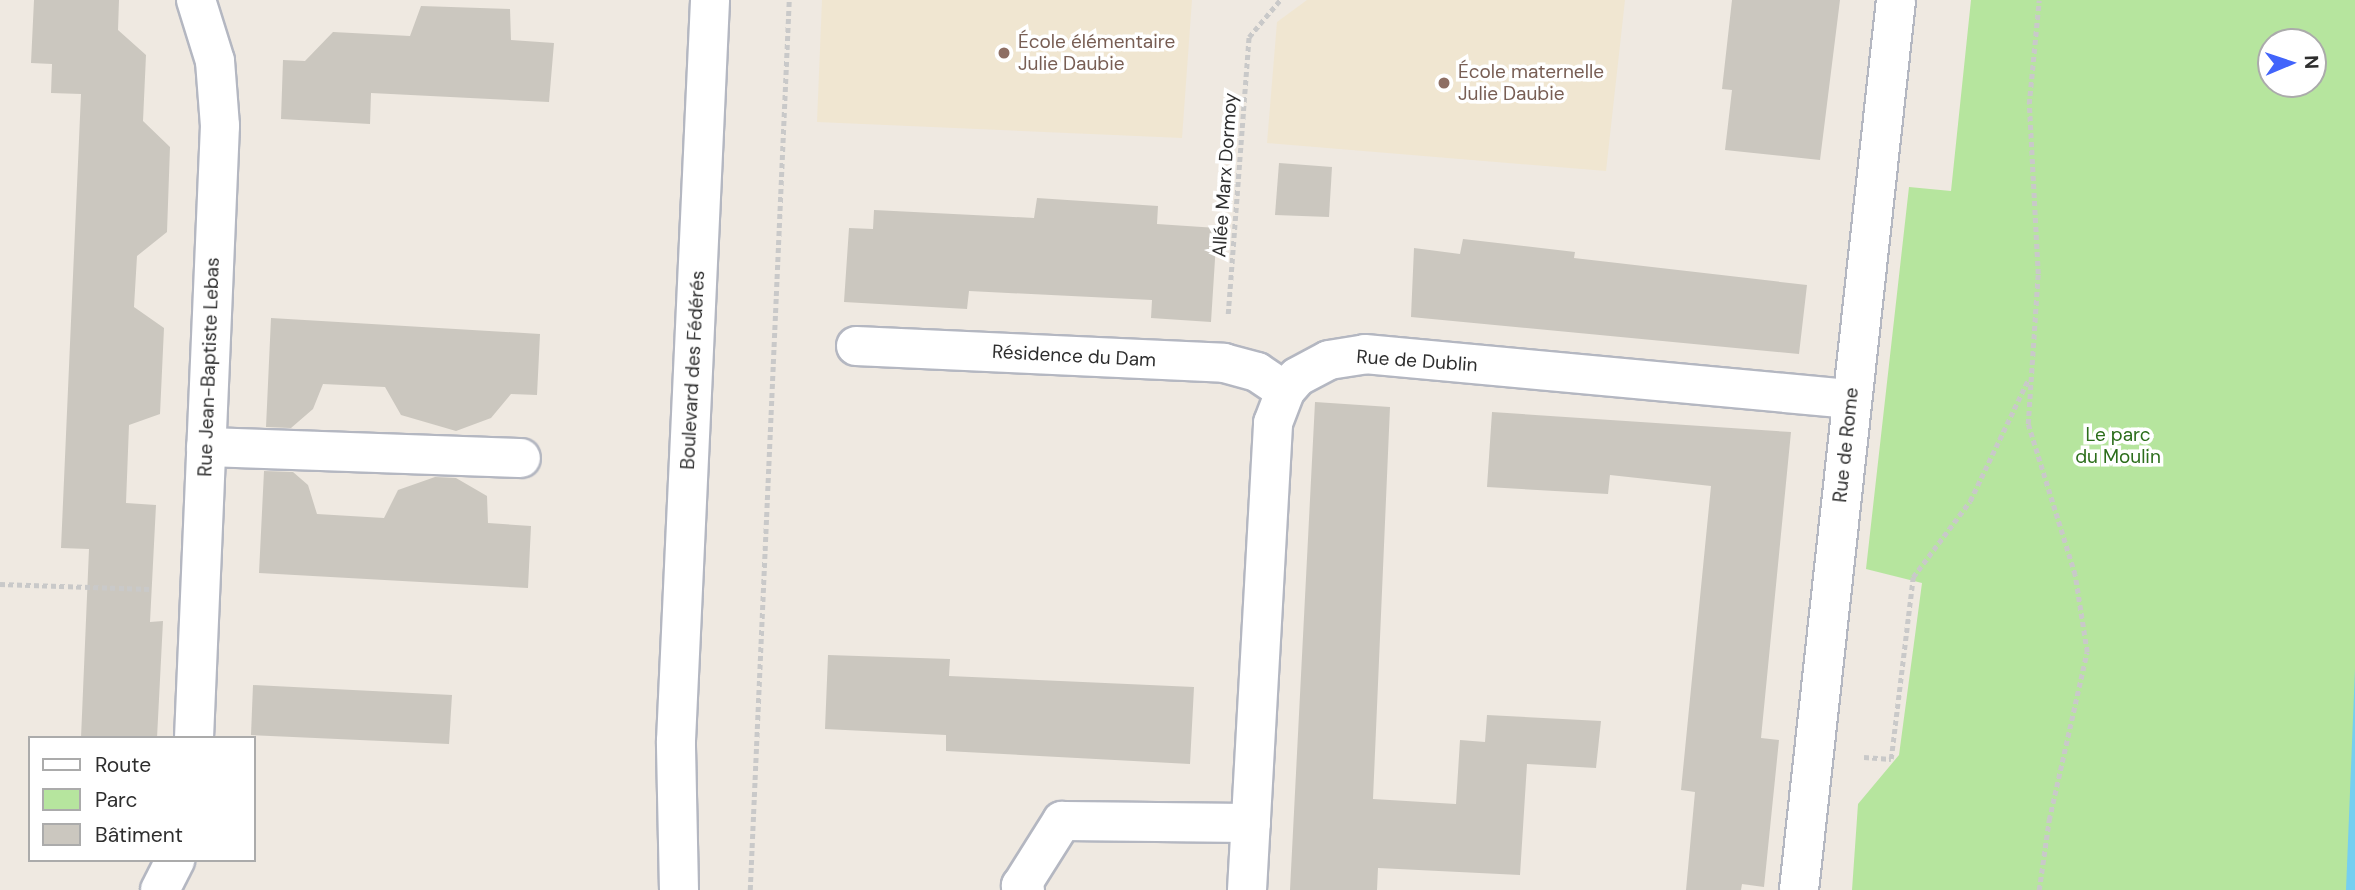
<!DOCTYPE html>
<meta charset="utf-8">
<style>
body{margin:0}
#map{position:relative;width:2355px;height:890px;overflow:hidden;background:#efe9e1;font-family:"DM Sans",sans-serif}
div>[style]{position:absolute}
.education>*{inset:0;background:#f0e6d1}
.green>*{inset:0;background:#b6e59e}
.water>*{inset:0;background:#75cff0}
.building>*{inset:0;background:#cbc7bf}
.path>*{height:4.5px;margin-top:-2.25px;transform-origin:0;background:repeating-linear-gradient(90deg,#c9c9c9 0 5px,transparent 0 8.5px)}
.roads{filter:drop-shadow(2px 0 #b4b7c1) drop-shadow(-2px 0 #b4b7c1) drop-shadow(0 2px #b4b7c1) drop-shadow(0 -2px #b4b7c1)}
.minor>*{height:38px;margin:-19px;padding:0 19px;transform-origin:19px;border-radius:19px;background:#fff}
.dots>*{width:19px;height:19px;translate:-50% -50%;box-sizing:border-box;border:4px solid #fff;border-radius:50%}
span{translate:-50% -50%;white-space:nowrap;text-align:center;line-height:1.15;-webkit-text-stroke:7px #fff;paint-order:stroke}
.education-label{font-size:19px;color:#785e54}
.left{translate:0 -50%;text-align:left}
.street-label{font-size:19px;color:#2e2e2e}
.park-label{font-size:19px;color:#2c6e1b}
.legend{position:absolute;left:28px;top:736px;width:228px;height:126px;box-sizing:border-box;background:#fff;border:2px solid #ababab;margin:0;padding:9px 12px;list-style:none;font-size:21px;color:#2e2e2e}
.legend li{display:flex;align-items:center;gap:14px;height:35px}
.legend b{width:35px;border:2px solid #ababab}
.north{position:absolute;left:2257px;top:28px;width:70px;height:70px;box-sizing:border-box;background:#fff;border:2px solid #ababab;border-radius:50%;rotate:88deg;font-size:19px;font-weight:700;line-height:28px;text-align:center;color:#2e2e2e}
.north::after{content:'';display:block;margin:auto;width:24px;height:32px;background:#4264fb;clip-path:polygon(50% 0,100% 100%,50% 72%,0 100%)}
</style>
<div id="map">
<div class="education">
<div style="clip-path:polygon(822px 0,1192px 0,1182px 138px,817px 122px)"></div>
<div style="clip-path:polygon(1307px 0,1625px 0,1606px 171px,1267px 143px,1277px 22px)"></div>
</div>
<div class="green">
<div style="clip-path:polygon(evenodd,1971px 0,2355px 0,2355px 890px,1852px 890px,1858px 804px,1899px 755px,1922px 583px,1866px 569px,1909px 187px,1951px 191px,1971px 0,2271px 42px,2313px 42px,2313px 84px,2271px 84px,2271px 42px)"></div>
</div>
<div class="water">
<div style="clip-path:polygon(2355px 669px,2355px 890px,2346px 890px)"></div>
</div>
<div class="building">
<div style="clip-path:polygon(34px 0,119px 0,118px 30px,146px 55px,143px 121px,170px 147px,167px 232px,137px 256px,134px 307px,164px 328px,160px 414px,129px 425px,126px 503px,156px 505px,150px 622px,163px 621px,157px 738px,81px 738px,89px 549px,61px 548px,81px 94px,51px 93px,52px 64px,31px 63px)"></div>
<div style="clip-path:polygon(1732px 0,1840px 0,1820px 160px,1725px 150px,1732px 90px,1722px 89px)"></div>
<div style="clip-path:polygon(421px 6px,510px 9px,511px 40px,554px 43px,549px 102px,371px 93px,370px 124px,281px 119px,283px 60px,305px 61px,333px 32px,410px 36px)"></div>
<div style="clip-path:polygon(1279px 163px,1332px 167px,1329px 217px,1275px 215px)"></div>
<div style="clip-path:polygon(1037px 198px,1158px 206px,1157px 224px,1217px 228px,1211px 322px,1151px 318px,1152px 300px,969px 291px,967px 309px,844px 302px,849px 228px,873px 229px,874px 210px,1034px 218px)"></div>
<div style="clip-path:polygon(1463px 239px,1575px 252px,1574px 258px,1807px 285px,1799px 354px,1411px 317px,1414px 248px,1460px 254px)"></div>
<div style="clip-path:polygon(271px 318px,540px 334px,537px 395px,511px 394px,491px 418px,456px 431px,401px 415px,385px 387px,323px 384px,313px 409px,291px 428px,266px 427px)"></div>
<div style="clip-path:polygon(1315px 402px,1390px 407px,1373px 799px,1456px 804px,1460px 740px,1485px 742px,1487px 715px,1601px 721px,1596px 768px,1527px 764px,1520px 875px,1378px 868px,1377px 890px,1290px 890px)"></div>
<div style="clip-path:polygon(1492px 412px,1791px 432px,1761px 738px,1779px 740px,1764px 887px,1742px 884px,1741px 890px,1686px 890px,1695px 792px,1681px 790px,1711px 486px,1610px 475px,1608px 494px,1487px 487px)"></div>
<div style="clip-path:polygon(264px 471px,293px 472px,308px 485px,317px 514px,384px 518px,398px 490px,435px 477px,456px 478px,487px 496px,488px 523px,531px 526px,528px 588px,259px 573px)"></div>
<div style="clip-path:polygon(828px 655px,950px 659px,949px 676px,1194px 687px,1190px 764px,946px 751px,946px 735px,825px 729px)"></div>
<div style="clip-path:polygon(253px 685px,452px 695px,449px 744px,251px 735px)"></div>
</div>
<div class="path">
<div style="left:1228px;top:314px;width:278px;rotate:-85.7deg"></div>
<div style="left:1249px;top:37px;width:48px;rotate:-50deg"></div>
<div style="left:0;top:584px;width:150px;rotate:1.9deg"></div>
<div style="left:1864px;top:757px;width:27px;rotate:4deg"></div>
<div style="left:1891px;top:759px;width:183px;rotate:-83.1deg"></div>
<div style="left:1913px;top:577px;width:95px;rotate:-53.1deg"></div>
<div style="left:1970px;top:501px;width:136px;rotate:-64.4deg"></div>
<div style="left:750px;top:890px;width:891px;rotate:-87.49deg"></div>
<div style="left:2039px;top:890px;width:71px;rotate:-81.9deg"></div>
<div style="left:2049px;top:820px;width:172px;rotate:-77.3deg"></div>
<div style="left:2087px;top:652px;width:78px;rotate:-98.9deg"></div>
<div style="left:2075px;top:575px;width:158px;rotate:-107.3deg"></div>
<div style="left:2028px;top:424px;width:150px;rotate:-86.2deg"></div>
<div style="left:2038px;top:274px;width:170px;rotate:-93deg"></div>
<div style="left:2029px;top:104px;width:104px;rotate:-84.5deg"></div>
</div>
<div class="roads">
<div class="minor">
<div style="left:856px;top:346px;width:368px;rotate:2.6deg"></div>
<div style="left:1224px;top:363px;width:34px;rotate:15deg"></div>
<div style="left:1257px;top:372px;width:34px;rotate:34deg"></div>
<div style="left:206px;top:447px;width:315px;rotate:2deg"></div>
<div style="left:194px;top:738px;width:613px;rotate:-87.57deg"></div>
<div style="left:220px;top:126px;width:65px;rotate:-94.4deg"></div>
<div style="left:215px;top:61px;width:64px;rotate:-107.3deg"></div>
<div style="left:160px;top:890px;width:34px;rotate:-63deg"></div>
<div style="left:679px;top:890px;width:149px;rotate:-91.2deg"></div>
<div style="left:676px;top:741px;width:742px;rotate:-87.37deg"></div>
<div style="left:1025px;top:890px;width:6px;rotate:-135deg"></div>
<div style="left:1021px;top:886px;width:77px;rotate:-57.8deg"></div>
<div style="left:1062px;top:821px;width:189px;rotate:0.6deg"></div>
<div style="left:1247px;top:890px;width:468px;rotate:-86.8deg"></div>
<div style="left:1273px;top:423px;width:34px;rotate:-69deg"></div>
<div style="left:1285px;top:391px;width:18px;rotate:-49deg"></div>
<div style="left:1297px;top:377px;width:36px;rotate:-28deg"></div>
<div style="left:1329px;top:360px;width:36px;rotate:-9deg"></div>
<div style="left:1365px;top:354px;width:488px;rotate:5.3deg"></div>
<div style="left:1799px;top:890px;width:895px;rotate:-83.78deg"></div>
</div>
</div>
<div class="dots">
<div style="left:1004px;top:53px;background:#8d6e63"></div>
<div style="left:1444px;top:83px;background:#8d6e63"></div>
</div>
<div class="education-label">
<span class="left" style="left:1018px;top:53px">École élémentaire<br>Julie Daubie</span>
<span class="left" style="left:1458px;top:83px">École maternelle<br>Julie Daubie</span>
</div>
<div class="street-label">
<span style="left:1225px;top:175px;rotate:-86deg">Allée Marx Dormoy</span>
<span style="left:1074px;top:356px;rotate:3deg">Résidence du Dam</span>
<span style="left:1417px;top:361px;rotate:4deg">Rue de Dublin</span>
<span style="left:209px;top:367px;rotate:-88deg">Rue Jean-Baptiste Lebas</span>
<span style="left:693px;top:370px;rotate:-87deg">Boulevard des Fédérés</span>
<span style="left:1846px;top:445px;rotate:-84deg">Rue de Rome</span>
</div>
<div class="park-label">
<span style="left:2118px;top:446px">Le parc<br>du Moulin</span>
</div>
<ul class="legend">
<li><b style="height:9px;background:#fff"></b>Route</li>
<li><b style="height:19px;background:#b6e59e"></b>Parc</li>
<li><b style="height:19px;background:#cbc7bf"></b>Bâtiment</li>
</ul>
<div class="north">N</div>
</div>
